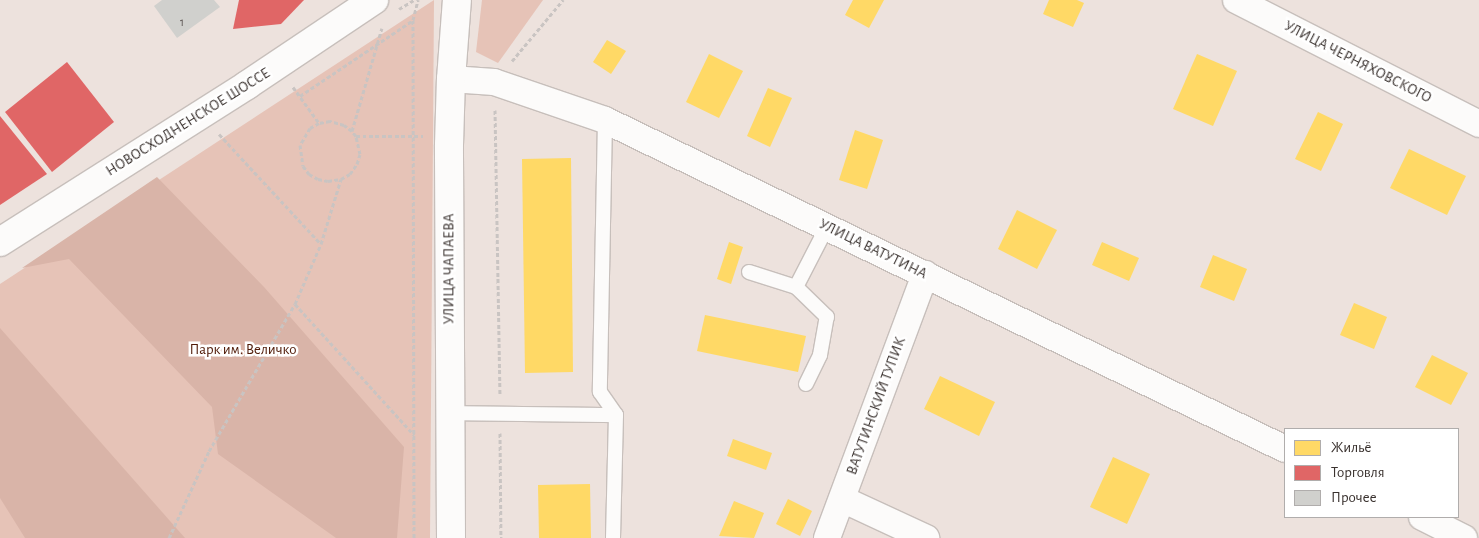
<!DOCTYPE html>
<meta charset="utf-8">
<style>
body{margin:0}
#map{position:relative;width:1479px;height:538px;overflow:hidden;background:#ede2dd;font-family:"Alegreya Sans",sans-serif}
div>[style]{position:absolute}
.green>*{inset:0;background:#e6c3b7}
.forest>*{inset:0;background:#d9b4a8}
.homes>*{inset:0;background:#ffd966}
.shops>*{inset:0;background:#e06666}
.building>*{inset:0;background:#d0d0cd}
.path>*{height:3px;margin-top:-1.5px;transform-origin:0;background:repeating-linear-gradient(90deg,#c9c4c2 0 4px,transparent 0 6.5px)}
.roads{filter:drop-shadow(1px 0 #c7bfbb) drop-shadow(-1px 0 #c7bfbb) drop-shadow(0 1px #c7bfbb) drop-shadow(0 -1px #c7bfbb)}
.service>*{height:14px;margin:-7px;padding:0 7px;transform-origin:7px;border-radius:7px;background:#fcfbfa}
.minor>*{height:26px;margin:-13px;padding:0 13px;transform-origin:13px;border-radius:13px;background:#fcfbfa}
.tertiary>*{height:28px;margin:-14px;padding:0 14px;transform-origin:14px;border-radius:14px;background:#fcfbfa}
span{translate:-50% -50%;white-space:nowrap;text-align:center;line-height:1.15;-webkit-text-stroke:5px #fff;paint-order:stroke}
.number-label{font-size:12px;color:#605a57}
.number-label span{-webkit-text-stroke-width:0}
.street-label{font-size:15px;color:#3a322f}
.park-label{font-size:15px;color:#501b08}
.legend{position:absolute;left:1284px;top:428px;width:175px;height:90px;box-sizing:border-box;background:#fff;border:1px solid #b0adac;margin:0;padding:6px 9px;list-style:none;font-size:15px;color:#3a322f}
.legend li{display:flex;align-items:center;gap:10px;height:25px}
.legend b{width:25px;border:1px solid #b0adac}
</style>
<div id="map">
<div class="green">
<div style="clip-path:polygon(434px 0,430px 538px,0 538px,0 284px)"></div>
<div style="clip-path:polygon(482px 0,543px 0,498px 63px,476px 52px)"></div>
</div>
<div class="forest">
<div style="clip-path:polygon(157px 177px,264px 287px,404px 447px,397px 538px,336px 538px,218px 454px,212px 407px,69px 259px,22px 268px)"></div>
<div style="clip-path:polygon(0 328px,185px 538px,25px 538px,0 498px)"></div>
</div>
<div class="homes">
<div style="clip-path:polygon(853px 0,884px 0,869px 28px,845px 15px)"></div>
<div style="clip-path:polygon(1049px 0,1077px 0,1084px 3px,1073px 27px,1043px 14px)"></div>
<div style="clip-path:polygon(607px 40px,626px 51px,611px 74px,593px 62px)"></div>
<div style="clip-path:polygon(709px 54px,743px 71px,719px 118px,686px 102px)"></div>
<div style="clip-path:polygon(1197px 54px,1237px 71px,1213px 126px,1173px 109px)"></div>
<div style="clip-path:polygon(768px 88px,792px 98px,770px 147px,747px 136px)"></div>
<div style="clip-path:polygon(1318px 112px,1343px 124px,1321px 171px,1295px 159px)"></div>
<div style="clip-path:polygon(855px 130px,883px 140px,867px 189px,839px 180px)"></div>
<div style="clip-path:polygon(1409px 149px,1466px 176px,1447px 215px,1390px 188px)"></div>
<div style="clip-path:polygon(571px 158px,573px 372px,525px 373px,522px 159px)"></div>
<div style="clip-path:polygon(1017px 210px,1057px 230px,1037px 269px,998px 249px)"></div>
<div style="clip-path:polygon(729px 242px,743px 247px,731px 284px,717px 279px)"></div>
<div style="clip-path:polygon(1102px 242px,1139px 258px,1129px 281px,1092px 265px)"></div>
<div style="clip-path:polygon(1213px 255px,1247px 269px,1234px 301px,1200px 287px)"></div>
<div style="clip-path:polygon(1354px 303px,1387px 317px,1374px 349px,1340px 335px)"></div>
<div style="clip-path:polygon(705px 315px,806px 336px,798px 372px,697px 351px)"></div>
<div style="clip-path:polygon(1432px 355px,1468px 373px,1451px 405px,1415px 387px)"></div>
<div style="clip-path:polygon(940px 376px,995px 402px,979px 436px,924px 409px)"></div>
<div style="clip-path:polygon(733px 439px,772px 453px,766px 470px,727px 456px)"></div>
<div style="clip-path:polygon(1113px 457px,1150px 474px,1127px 524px,1090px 507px)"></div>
<div style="clip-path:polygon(590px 484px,591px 538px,539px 538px,538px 485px)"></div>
<div style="clip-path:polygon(788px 499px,812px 511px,800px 536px,776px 524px)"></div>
<div style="clip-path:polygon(734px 501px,764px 513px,754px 538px,719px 536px)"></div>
</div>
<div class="shops">
<div style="clip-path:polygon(239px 0,304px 0,281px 24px,233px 29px)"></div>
<div style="clip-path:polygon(67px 62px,114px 122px,52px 172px,5px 112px)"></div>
<div style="clip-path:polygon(0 116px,47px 174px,0 205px)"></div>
</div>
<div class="building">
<div style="clip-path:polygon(162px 0,214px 0,220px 7px,177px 38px,154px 6px)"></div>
</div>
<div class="path">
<div style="left:399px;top:9px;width:17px;rotate:-31deg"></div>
<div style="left:413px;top:20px;width:21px;rotate:-76deg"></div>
<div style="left:512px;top:61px;width:80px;rotate:-50.1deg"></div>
<div style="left:293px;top:87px;width:44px;rotate:54.2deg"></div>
<div style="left:300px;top:96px;width:136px;rotate:-33.9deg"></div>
<div style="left:413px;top:20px;width:518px;rotate:89.89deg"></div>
<div style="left:495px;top:110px;width:284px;rotate:89deg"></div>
<div style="left:352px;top:131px;width:107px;rotate:-73.8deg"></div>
<div style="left:219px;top:134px;width:149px;rotate:47.2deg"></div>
<div style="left:356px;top:136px;width:67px"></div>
<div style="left:295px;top:304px;width:177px;rotate:47.7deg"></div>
<div style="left:500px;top:433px;width:105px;rotate:89.5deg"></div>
<div style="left:169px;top:538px;width:96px;rotate:-65.3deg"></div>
<div style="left:209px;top:451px;width:170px;rotate:-59.7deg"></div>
<div style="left:295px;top:304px;width:65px;rotate:-66.6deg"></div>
<div style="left:321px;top:244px;width:68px;rotate:-72.9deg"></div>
<div style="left:341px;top:179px;width:10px;rotate:-29deg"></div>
<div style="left:350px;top:174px;width:12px;rotate:-55deg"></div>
<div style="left:357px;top:164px;width:10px;rotate:-73deg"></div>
<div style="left:360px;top:154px;width:18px;rotate:-103deg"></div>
<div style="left:356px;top:136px;width:6px;rotate:-129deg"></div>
<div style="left:352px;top:131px;width:10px;rotate:-143deg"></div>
<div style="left:344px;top:125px;width:15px;rotate:-164deg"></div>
<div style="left:330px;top:121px;width:11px;rotate:170deg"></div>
<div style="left:319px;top:123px;width:10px;rotate:151deg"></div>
<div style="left:310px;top:128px;width:20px;rotate:120deg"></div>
<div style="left:300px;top:145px;width:21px;rotate:82deg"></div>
<div style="left:303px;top:166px;width:10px;rotate:53deg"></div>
<div style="left:309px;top:174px;width:10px;rotate:29deg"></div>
<div style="left:318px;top:179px;width:10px;rotate:11deg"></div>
<div style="left:328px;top:181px;width:13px;rotate:-9deg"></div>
</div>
<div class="roads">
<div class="service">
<div style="left:605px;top:120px;width:272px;rotate:91.1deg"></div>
<div style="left:600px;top:392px;width:28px;rotate:55deg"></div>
<div style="left:616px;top:415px;width:123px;rotate:91.4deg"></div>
<div style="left:749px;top:272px;width:49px;rotate:17.7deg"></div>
<div style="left:806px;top:384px;width:32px;rotate:-64deg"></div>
<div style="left:820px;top:355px;width:39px;rotate:-80deg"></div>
<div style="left:827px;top:317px;width:43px;rotate:-135.9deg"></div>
<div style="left:796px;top:287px;width:68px;rotate:-62.7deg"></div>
<div style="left:449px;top:413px;width:167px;rotate:0.7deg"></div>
</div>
<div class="minor">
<div style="left:1236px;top:0;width:273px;rotate:27deg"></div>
<div style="left:451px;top:79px;width:43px;rotate:4deg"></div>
<div style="left:494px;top:82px;width:117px;rotate:18.9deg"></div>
<div style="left:605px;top:120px;width:755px;rotate:25.82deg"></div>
<div style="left:842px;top:499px;width:93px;rotate:24.9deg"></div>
<div style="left:1422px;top:517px;width:47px;rotate:26.6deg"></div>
<div style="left:827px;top:538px;width:282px;rotate:-69.6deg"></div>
</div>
<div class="tertiary">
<div style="left:0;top:242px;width:293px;rotate:-32.4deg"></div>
<div style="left:247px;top:85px;width:153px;rotate:-33.8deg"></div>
<div style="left:451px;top:538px;width:393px;rotate:-90.3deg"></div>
<div style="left:449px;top:145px;width:66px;rotate:-88.3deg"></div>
<div style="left:451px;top:79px;width:79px;rotate:-85.7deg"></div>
</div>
</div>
<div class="number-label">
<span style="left:182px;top:23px">1</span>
</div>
<div class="street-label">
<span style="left:1358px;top:62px;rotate:27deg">УЛИЦА ЧЕРНЯХОВСКОГО</span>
<span style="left:188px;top:122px;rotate:-32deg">НОВОСХОДНЕНСКОЕ ШОССЕ</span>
<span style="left:873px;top:249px;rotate:26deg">УЛИЦА ВАТУТИНА</span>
<span style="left:449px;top:269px;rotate:-90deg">УЛИЦА ЧАПАЕВА</span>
<span style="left:876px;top:406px;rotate:-70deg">ВАТУТИНСКИЙ ТУПИК</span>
</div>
<div class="park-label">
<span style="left:243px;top:350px">Парк им. Величко</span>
</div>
<ul class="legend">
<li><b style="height:14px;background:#ffd966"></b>Жильё</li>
<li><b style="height:14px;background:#e06666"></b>Торговля</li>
<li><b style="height:14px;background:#d0d0cd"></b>Прочее</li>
</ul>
</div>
